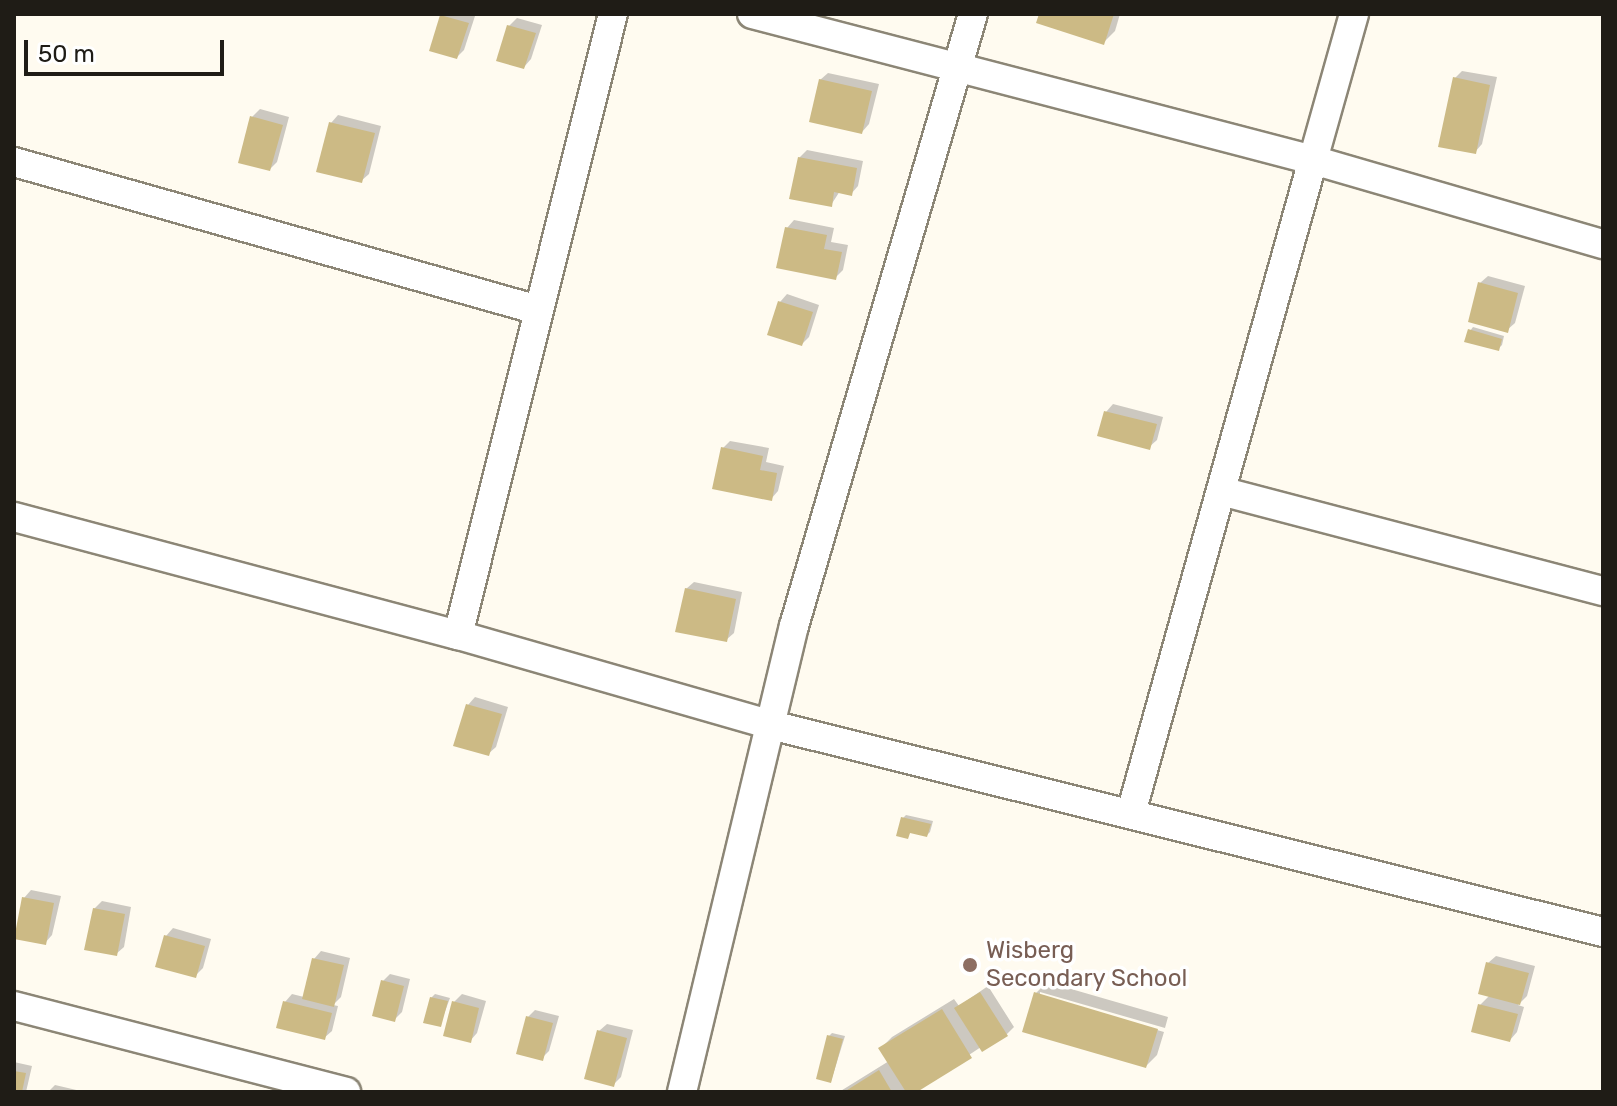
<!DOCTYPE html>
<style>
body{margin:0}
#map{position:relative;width:1617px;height:1106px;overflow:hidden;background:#fffbf0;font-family:Rubik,sans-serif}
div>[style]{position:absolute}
.shadow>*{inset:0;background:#0003}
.building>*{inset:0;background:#ccba85}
.roads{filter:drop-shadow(2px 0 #8c8676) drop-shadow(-2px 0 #8c8676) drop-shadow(0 2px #8c8676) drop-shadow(0 -2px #8c8676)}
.street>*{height:28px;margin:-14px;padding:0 14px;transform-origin:14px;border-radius:14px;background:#fff}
.dots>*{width:22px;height:22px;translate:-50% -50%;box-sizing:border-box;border:4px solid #fff;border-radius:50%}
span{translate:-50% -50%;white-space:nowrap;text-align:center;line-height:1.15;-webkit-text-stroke:7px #fff;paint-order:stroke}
.education-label{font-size:24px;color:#785e54}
.left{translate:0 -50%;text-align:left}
.frame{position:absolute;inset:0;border:16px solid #1f1c16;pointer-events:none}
.scale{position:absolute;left:24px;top:40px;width:200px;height:36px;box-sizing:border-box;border:4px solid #1f1c16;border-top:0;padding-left:10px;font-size:24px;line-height:28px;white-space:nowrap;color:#1f1c16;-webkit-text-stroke:6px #fff;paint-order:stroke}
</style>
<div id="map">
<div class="shadow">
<div style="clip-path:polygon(443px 14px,475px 16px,464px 50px,457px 57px)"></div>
<div style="clip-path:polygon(1041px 14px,1120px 14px,1115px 31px,1103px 43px)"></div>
<div style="clip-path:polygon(517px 18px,542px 25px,531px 59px,524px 67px,499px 59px,509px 26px)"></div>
<div style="clip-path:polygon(1462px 71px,1497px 77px,1482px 144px,1475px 152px,1455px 78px)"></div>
<div style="clip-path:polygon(828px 73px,879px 84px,869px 124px,862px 132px,820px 80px)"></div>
<div style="clip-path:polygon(260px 109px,289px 117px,277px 162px,270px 169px,252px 117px)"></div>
<div style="clip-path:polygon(338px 115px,381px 126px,369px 174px,361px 181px,331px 123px)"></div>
<div style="clip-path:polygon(807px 150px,863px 161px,858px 186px,851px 194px,840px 191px,831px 205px,799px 158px)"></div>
<div style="clip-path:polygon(794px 220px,834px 228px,831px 242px,848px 245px,843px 270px,835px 278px,787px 228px)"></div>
<div style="clip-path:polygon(1488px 276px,1525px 286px,1515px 323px,1507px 330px,1480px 283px)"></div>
<div style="clip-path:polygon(787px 294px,819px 305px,809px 337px,802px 344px,780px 302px)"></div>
<div style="clip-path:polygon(1473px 327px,1504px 336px,1502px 345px,1499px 348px,1470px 331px)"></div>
<div style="clip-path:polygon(1113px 404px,1163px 417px,1157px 440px,1149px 447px,1106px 412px)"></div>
<div style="clip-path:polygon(730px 441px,769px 448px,766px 462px,784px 466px,778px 491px,771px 499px,723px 448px)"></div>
<div style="clip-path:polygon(694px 582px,742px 592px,734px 633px,726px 640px,686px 589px)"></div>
<div style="clip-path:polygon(475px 697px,508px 707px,496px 747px,488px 754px,468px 705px)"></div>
<div style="clip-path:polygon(906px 815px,933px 821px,930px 832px,927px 835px,911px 831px,907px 837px,903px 818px)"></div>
<div style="clip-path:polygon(31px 890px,61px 896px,52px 935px,45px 943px,24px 898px)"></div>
<div style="clip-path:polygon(102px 901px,131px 907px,124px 947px,116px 954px,94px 909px)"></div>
<div style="clip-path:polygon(173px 928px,211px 939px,203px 968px,196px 975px,166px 936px)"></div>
<div style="clip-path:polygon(321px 951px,350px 958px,341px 997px,333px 1005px,338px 1006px,332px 1031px,324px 1038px,285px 1002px,292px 994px,304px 997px,314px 959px)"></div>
<div style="clip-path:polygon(1496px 956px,1535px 966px,1527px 996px,1518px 1005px,1524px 1007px,1517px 1032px,1510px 1040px,1480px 1005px,1490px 995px,1488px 963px)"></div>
<div style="clip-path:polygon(390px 974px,410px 979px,402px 1012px,394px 1020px,383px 981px)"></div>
<div style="clip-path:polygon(1047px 982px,1168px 1017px,1165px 1028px,1040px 992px,1040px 996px,1164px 1032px,1157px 1055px,1146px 1066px,1036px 993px)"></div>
<div style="clip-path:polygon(988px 986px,1014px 1027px,1006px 1035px,981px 1047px,913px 1092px,839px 1092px,889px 1061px,881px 1048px,892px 1037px,954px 999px,959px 1006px)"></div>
<div style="clip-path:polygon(435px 994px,450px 998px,440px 1025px,431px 998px)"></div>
<div style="clip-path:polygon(462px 994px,486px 1001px,477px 1033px,470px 1041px,454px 1002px)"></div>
<div style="clip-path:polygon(535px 1010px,559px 1016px,549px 1051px,542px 1058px,528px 1017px)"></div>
<div style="clip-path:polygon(607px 1024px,633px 1030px,621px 1077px,613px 1085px,599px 1031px)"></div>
<div style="clip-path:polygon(832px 1033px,845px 1036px,831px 1081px,829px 1036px)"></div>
<div style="clip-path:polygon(14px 1062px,32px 1066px,26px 1092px,14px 1092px)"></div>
<div style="clip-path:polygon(55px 1085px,85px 1092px,48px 1092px)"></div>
</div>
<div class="building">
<div style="clip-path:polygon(1039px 14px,1114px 14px,1104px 45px,1036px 23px)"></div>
<div style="clip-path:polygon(440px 15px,469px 23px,457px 59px,429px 51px)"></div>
<div style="clip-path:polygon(507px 25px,536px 33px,524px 69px,496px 61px)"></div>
<div style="clip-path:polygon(1453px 77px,1490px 85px,1476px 154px,1438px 147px)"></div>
<div style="clip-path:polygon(819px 79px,872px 91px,862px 134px,809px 122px)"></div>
<div style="clip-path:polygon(250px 116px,283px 125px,270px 171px,238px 163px)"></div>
<div style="clip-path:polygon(329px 122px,375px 133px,362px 183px,316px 172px)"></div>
<div style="clip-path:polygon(798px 157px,857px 168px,852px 196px,834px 192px,832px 207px,789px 199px)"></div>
<div style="clip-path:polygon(785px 227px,827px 235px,824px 249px,842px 252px,836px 280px,776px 268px)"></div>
<div style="clip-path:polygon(1478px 282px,1518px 293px,1508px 333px,1468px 322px)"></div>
<div style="clip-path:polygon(778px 301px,813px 312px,802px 346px,767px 335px)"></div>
<div style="clip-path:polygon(1468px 329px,1502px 339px,1499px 351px,1464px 342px)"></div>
<div style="clip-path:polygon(1104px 411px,1157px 424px,1150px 450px,1097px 436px)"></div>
<div style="clip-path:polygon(721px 447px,763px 456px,760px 470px,777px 473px,772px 501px,712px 489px)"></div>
<div style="clip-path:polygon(685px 588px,736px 599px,727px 642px,675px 632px)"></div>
<div style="clip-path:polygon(466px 704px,502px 714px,489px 756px,453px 746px)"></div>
<div style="clip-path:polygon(901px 817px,931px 824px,927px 837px,910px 833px,908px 839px,896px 836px)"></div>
<div style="clip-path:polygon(22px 897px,54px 903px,46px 945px,14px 939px)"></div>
<div style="clip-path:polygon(93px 908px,125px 914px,117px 956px,84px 950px)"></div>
<div style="clip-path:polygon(164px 935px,205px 946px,196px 978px,155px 967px)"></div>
<div style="clip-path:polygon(312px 958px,344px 965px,334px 1007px,302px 999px)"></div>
<div style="clip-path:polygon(1486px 962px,1529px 973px,1520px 1005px,1478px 994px)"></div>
<div style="clip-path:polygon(381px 980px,404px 986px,395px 1022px,372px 1016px)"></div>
<div style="clip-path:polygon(980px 992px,1008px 1036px,982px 1052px,954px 1008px)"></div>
<div style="clip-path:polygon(1034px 992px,1158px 1029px,1146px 1068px,1022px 1032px)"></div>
<div style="clip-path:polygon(430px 997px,448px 1001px,441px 1027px,423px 1023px)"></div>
<div style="clip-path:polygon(283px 1001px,332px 1013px,325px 1040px,276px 1028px)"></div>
<div style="clip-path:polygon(452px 1001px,479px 1008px,471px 1043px,443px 1036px)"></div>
<div style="clip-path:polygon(1478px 1004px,1518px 1014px,1510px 1042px,1471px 1032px)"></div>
<div style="clip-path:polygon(942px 1009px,972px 1058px,917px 1092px,906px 1092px,878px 1048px)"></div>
<div style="clip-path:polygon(526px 1016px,553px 1023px,543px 1061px,516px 1054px)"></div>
<div style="clip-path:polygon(597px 1030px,627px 1038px,614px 1087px,584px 1079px)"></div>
<div style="clip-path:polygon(827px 1035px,843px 1039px,831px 1083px,816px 1079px)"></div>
<div style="clip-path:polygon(879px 1070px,892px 1092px,844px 1092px)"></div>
<div style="clip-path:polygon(14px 1071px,26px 1073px,22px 1092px,14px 1092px)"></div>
</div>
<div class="roads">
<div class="street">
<div style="left:752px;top:14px;width:580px;rotate:14.59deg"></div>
<div style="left:1313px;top:160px;width:152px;rotate:-74.3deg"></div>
<div style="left:14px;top:162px;width:544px;rotate:15.77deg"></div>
<div style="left:1221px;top:491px;width:395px;rotate:14.7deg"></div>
<div style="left:14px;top:517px;width:459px;rotate:14.9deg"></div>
<div style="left:458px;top:635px;width:326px;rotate:16deg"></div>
<div style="left:771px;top:725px;width:857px;rotate:13.97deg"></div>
<div style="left:458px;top:635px;width:640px;rotate:-75.99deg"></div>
<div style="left:1131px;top:813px;width:678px;rotate:-74.43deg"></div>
<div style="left:1313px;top:160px;width:302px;rotate:16.2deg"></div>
<div style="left:14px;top:1006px;width:343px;rotate:14.5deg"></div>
<div style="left:682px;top:1092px;width:479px;rotate:-76.5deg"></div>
<div style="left:794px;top:626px;width:638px;rotate:-73.7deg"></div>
</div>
</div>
<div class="dots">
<div style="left:970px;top:965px;background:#8d6e63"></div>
</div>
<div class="education-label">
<span class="left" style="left:986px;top:965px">Wisberg<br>Secondary School</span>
</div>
<div class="frame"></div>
<div class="scale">50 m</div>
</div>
